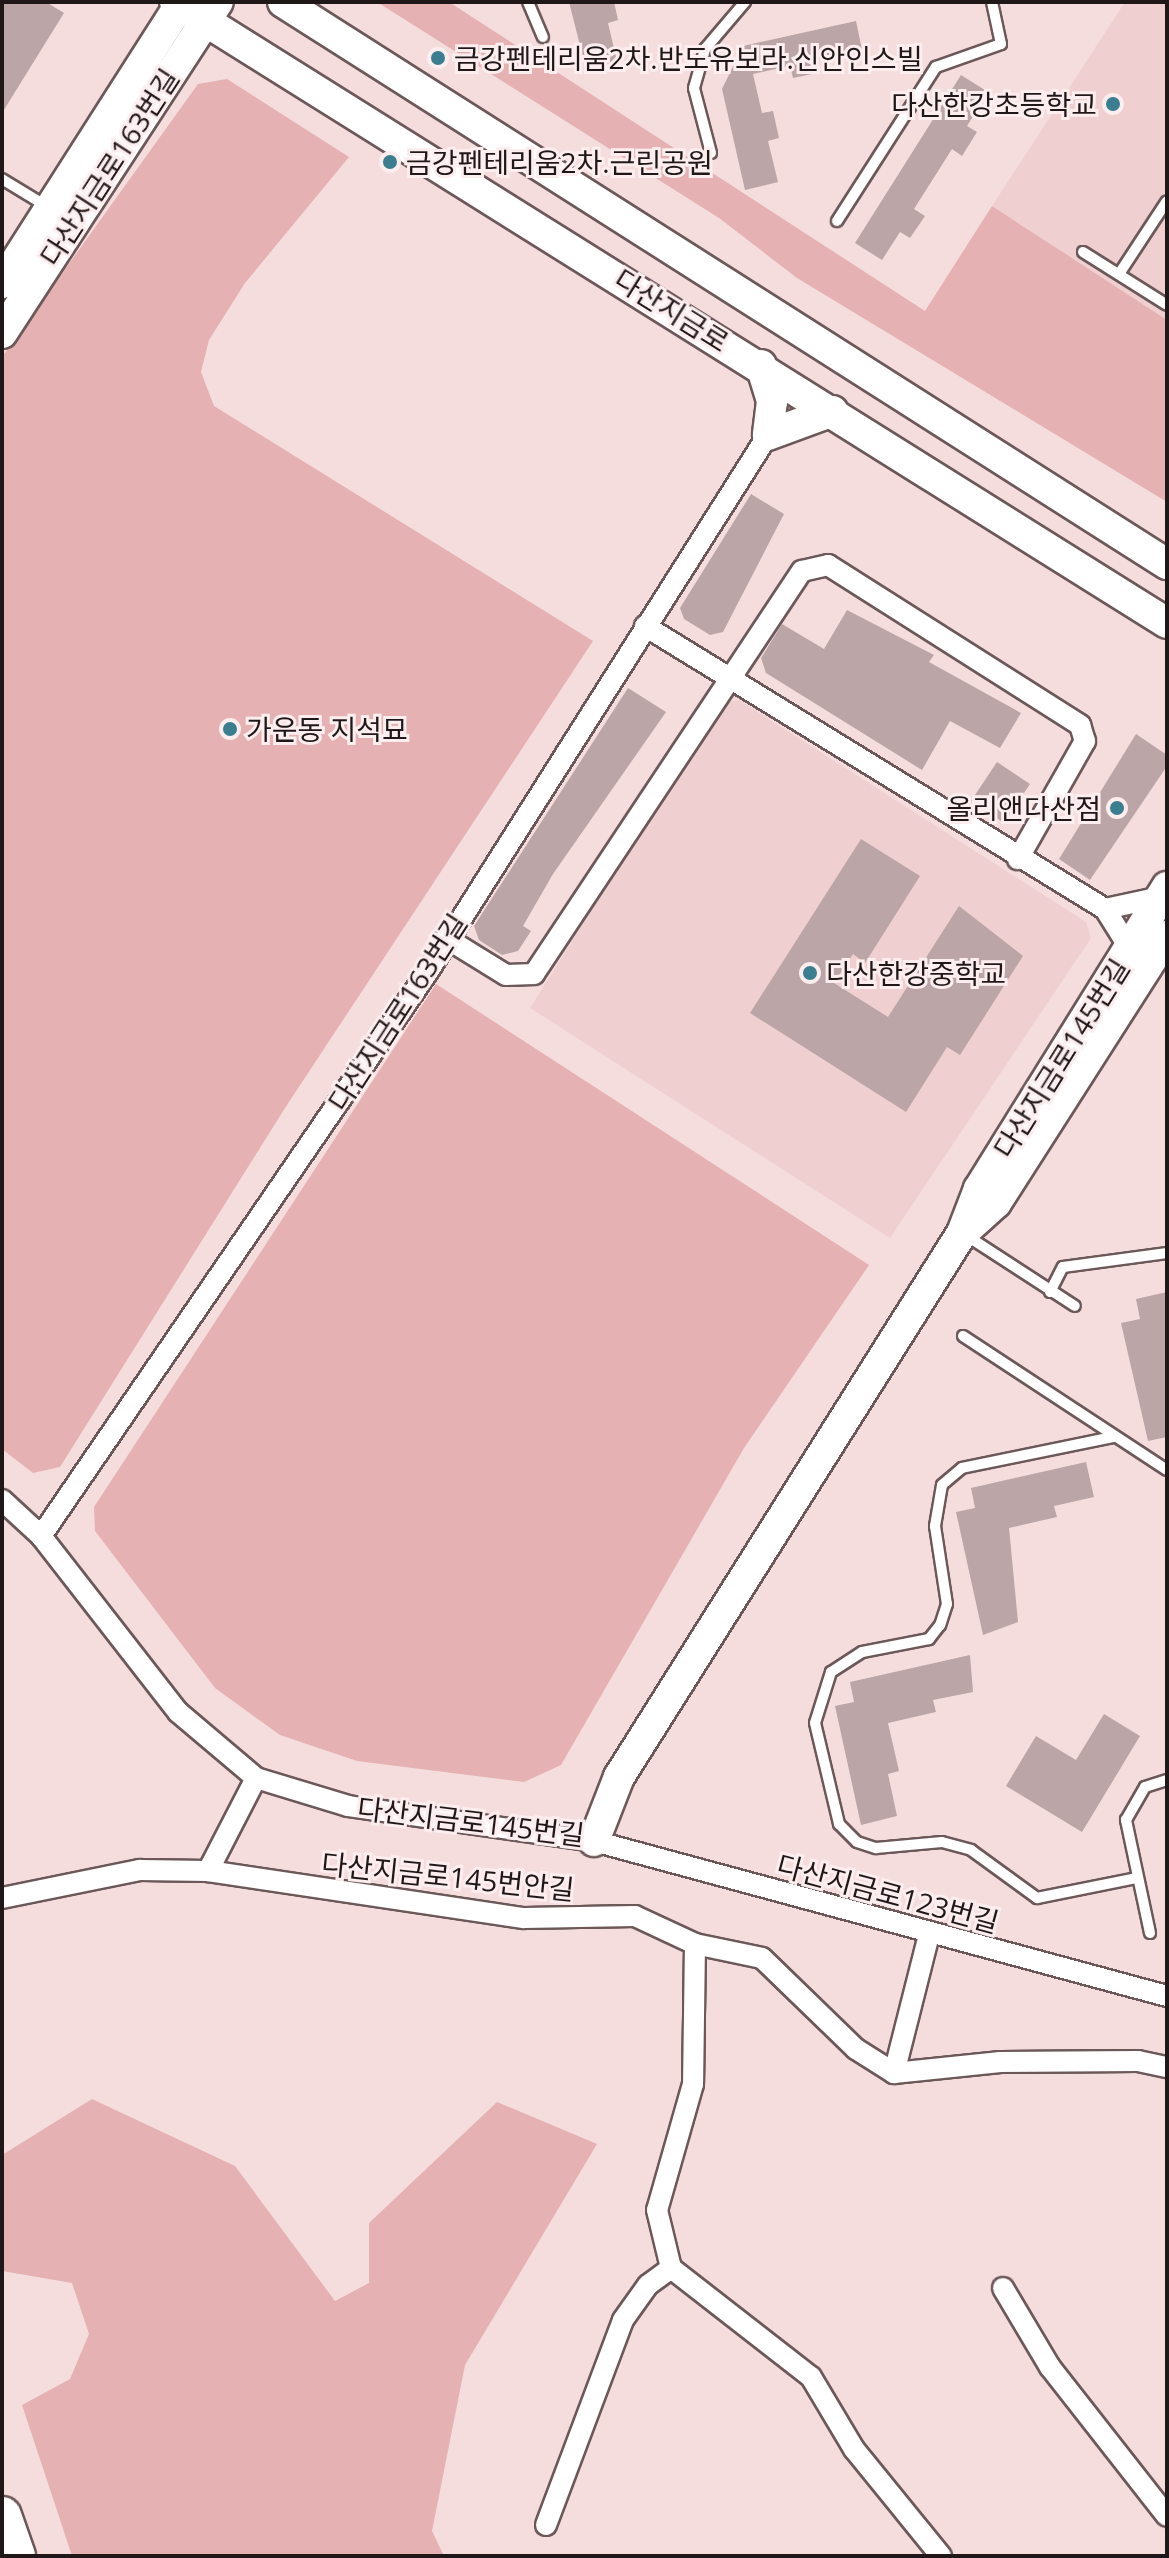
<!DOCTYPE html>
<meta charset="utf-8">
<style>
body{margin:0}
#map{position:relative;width:1169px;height:2558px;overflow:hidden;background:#f5ddde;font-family:"Open Sans","Noto Sans KR",sans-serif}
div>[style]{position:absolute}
.built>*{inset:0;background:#efcfd0}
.green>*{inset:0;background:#e5b1b3}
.building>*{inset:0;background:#bba5a6}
.roads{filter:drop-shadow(2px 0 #6c5859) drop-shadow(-2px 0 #6c5859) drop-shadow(0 2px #6c5859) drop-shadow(0 -2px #6c5859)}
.lane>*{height:10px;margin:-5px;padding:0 5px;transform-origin:5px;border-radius:5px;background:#fff}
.street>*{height:20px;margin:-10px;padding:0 10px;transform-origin:10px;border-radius:10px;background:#fff}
.secondary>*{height:30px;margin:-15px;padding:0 15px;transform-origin:15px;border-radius:15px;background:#fff}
.highway>*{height:38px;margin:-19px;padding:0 19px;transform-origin:19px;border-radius:19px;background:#fff}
.dots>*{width:22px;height:22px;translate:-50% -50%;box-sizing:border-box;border:4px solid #fcedee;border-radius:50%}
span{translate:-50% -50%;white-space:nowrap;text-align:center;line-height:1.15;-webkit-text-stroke:6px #fcedee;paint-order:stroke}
.poi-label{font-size:28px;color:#201818}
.left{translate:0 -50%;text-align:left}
.right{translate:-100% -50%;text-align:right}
.street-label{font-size:28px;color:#201818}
.frame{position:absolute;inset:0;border:4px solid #201818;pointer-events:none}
</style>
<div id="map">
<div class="built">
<div style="clip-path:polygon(1125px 2px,1167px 2px,1167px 320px,992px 206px)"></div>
<div style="clip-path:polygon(739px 700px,1086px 922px,1091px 938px,890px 1238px,530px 1008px,721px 703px)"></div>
</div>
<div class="green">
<div style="clip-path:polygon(377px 2px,449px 2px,925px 311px,992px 206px,1167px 320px,1167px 502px,797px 278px,719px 218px)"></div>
<div style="clip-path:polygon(227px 79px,349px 157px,245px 283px,209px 340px,201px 372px,214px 406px,593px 641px,285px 1108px,60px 1467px,33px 1473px,2px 1449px,2px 357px,198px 84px)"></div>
<div style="clip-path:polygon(436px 984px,869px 1265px,744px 1448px,561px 1765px,524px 1782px,357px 1761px,280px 1735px,215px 1688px,95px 1531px,94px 1507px)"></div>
<div style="clip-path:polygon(92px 2099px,235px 2166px,335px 2301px,369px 2283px,369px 2223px,497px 2102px,597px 2144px,465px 2365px,432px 2531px,444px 2556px,72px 2556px,22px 2405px,70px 2379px,89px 2334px,72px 2283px,2px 2271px,2px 2155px)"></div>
</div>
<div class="building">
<div style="clip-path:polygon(2px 2px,46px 2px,64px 13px,2px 113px)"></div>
<div style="clip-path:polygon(569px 2px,614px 2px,618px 20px,608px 23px,617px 61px,586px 69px)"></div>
<div style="clip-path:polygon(856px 21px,862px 50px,814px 60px,817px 73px,793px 78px,790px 66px,753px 74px,762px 113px,773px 111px,779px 138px,768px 141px,778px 182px,745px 190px,722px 89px,743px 46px)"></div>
<div style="clip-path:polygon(961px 75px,988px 92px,967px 126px,977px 132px,962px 156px,952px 149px,914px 209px,925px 216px,910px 238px,900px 232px,882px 260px,855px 243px)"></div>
<div style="clip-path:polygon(751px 494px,784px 514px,723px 632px,710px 635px,684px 619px,680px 608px)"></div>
<div style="clip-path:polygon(847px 610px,934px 655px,929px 662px,1021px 713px,1000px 748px,950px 721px,922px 770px,766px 673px,761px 658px,782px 624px,824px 649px)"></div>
<div style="clip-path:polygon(628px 688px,666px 712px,553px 874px,523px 926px,531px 931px,518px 951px,502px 955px,479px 940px,474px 926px)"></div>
<div style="clip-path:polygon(1136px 734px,1167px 755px,1167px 766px,1090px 880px,1059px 859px)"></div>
<div style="clip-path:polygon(997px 762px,1030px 784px,1004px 823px,971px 801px)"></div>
<div style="clip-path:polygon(861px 839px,920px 876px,865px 963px,853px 954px,834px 983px,888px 1017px,959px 906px,1023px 956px,960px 1055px,947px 1047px,906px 1112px,750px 1013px)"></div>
<div style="clip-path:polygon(1167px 1292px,1167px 1437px,1148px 1441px,1121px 1323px,1140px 1319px,1136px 1299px)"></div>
<div style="clip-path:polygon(1086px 1462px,1094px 1497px,1054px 1506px,1057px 1517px,1009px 1528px,1018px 1622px,983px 1635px,956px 1512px,975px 1508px,971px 1488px)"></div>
<div style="clip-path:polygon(970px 1655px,973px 1692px,933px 1700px,936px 1712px,888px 1723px,899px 1771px,888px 1774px,897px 1816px,861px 1825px,835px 1706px,854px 1702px,850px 1682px)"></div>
<div style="clip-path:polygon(1104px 1714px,1140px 1736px,1082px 1832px,1006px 1786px,1036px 1736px,1076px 1760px)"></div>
</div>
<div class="roads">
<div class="lane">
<div style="left:528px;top:2px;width:38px;rotate:67deg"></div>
<div style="left:711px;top:153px;width:67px;rotate:-104.7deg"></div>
<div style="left:694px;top:88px;width:41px;rotate:-74.2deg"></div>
<div style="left:705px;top:49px;width:62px;rotate:-49.6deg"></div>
<div style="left:2px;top:179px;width:54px;rotate:31.3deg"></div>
<div style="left:837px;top:221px;width:183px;rotate:-57.3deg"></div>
<div style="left:936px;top:67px;width:69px;rotate:-19.5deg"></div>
<div style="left:1001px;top:44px;width:43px;rotate:-102.1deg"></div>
<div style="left:1083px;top:252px;width:99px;rotate:32.2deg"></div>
<div style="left:1119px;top:274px;width:87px;rotate:-56.7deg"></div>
<div style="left:964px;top:1234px;width:132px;rotate:33deg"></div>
<div style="left:1050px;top:1292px;width:28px;rotate:-63deg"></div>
<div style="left:1063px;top:1267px;width:105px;rotate:-7.7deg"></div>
<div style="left:963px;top:1336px;width:244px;rotate:33.3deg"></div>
<div style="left:1113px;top:1437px;width:154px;rotate:168.4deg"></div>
<div style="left:962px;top:1468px;width:26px;rotate:140deg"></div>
<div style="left:942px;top:1485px;width:42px;rotate:99.7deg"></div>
<div style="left:935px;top:1526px;width:79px;rotate:81.3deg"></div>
<div style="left:947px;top:1604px;width:22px;rotate:108deg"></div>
<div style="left:940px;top:1625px;width:18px;rotate:128deg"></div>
<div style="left:929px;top:1639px;width:68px;rotate:169deg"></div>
<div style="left:862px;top:1652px;width:37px;rotate:147deg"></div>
<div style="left:831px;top:1672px;width:53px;rotate:107.4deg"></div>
<div style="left:815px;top:1723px;width:104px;rotate:76.6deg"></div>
<div style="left:839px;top:1824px;width:25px;rotate:45deg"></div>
<div style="left:857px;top:1842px;width:20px;rotate:18deg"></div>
<div style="left:876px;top:1848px;width:66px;rotate:-5.2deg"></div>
<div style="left:942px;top:1842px;width:30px;rotate:15deg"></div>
<div style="left:971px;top:1850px;width:82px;rotate:36deg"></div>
<div style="left:1037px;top:1898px;width:101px;rotate:-11.4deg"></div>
<div style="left:1150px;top:1933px;width:116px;rotate:-102deg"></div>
<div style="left:1126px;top:1820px;width:38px;rotate:-60deg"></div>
<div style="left:1145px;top:1787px;width:23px;rotate:-18deg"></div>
</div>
<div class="street">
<div style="left:645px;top:626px;width:540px;rotate:31.6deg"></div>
<div style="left:446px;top:938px;width:70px;rotate:31.7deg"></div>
<div style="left:506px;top:975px;width:28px;rotate:-2deg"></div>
<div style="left:534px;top:974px;width:484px;rotate:-56.4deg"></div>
<div style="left:802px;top:571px;width:27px;rotate:-13deg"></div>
<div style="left:828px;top:565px;width:299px;rotate:32.4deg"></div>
<div style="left:1080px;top:725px;width:17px;rotate:73deg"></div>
<div style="left:1085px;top:741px;width:136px;rotate:119.6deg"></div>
<div style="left:1130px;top:949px;width:47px;rotate:-122deg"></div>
<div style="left:1105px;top:909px;width:57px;rotate:-12.1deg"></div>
<div style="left:2px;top:1500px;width:53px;rotate:42.7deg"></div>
<div style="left:41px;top:1536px;width:686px;rotate:-55.57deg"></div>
<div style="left:429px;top:970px;width:633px;rotate:-57.64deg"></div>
<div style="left:41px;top:1536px;width:223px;rotate:52.1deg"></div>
<div style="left:178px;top:1712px;width:102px;rotate:40.2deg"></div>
<div style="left:256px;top:1778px;width:96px;rotate:16.9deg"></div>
<div style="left:348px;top:1806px;width:248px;rotate:8.1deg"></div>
<div style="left:594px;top:1841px;width:594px;rotate:15.14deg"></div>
<div style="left:256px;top:1778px;width:105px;rotate:117.3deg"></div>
<div style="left:208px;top:1871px;width:319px;rotate:8.5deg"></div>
<div style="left:524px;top:1918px;width:111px;rotate:-1deg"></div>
<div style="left:635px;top:1916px;width:66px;rotate:25deg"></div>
<div style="left:695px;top:1944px;width:68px;rotate:11.8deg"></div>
<div style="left:762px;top:1958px;width:131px;rotate:44.1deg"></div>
<div style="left:856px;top:2049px;width:45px;rotate:32.3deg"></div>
<div style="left:894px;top:2073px;width:107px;rotate:-5.9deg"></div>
<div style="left:1000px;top:2062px;width:138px;rotate:-0.4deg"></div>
<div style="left:1138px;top:2061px;width:30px;rotate:12deg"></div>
<div style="left:2px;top:1898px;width:141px;rotate:-11.5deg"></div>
<div style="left:140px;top:1870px;width:68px;rotate:0.8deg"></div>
<div style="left:695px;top:1944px;width:140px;rotate:90.8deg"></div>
<div style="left:693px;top:2084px;width:131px;rotate:105.9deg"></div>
<div style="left:657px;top:2210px;width:60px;rotate:76.4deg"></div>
<div style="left:671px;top:2268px;width:177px;rotate:37.9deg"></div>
<div style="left:811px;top:2377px;width:84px;rotate:59.2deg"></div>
<div style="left:854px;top:2449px;width:138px;rotate:50.9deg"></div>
<div style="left:894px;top:2073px;width:142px;rotate:-75.8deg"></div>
<div style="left:1003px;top:2288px;width:92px;rotate:59.3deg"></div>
<div style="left:1050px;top:2367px;width:189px;rotate:51.9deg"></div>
<div style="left:546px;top:2525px;width:219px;rotate:-69.4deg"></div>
<div style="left:623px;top:2320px;width:43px;rotate:-54.5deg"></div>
<div style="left:648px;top:2285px;width:29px;rotate:-36deg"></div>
</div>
<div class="secondary">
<div style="left:175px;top:2px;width:1170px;rotate:32.05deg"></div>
<div style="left:283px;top:2px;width:1048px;rotate:32.45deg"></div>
<div style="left:2px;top:283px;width:334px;rotate:-57.4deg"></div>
<div style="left:2px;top:333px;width:395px;rotate:-56.9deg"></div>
<div style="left:761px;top:365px;width:38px;rotate:73deg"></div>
<div style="left:772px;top:401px;width:34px;rotate:97deg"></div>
<div style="left:768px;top:435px;width:69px;rotate:-20.3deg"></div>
<div style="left:967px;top:1229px;width:39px;rotate:-42deg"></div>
<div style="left:996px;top:1203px;width:317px;rotate:-57.4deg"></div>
<div style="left:594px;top:1841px;width:69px;rotate:-68.7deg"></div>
<div style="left:619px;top:1777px;width:643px;rotate:-57.77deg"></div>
<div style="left:962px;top:1233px;width:47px;rotate:-68.9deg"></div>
<div style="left:979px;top:1189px;width:356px;rotate:-58.1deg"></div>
</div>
<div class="highway">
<div style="left:2px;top:2516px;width:42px;rotate:70.7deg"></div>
</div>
</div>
<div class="dots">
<div style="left:438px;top:58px;background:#3b7e8f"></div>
<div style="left:1113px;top:104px;background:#3b7e8f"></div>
<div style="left:390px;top:162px;background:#3b7e8f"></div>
<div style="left:230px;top:729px;background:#3b7e8f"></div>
<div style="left:1117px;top:808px;background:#3b7e8f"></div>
<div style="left:810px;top:973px;background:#3b7e8f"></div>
</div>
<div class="poi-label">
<span class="left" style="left:454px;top:58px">금강펜테리움2차.반도유보라.신안인스빌</span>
<span class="right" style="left:1097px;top:104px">다산한강초등학교</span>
<span class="left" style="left:406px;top:162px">금강펜테리움2차.근린공원</span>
<span class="left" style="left:246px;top:729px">가운동 지석묘</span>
<span class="right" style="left:1101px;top:808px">올리앤다산점</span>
<span class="left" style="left:826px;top:973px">다산한강중학교</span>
</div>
<div class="street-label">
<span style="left:109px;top:167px;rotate:-57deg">다산지금로163번길</span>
<span style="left:672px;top:310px;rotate:32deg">다산지금로</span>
<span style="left:397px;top:1012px;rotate:-57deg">다산지금로163번길</span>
<span style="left:1061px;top:1058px;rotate:-58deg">다산지금로145번길</span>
<span style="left:471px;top:1821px;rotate:7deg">다산지금로145번길</span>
<span style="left:448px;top:1876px;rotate:6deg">다산지금로145번안길</span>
<span style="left:888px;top:1893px;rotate:15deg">다산지금로123번길</span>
</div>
<div class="frame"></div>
</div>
